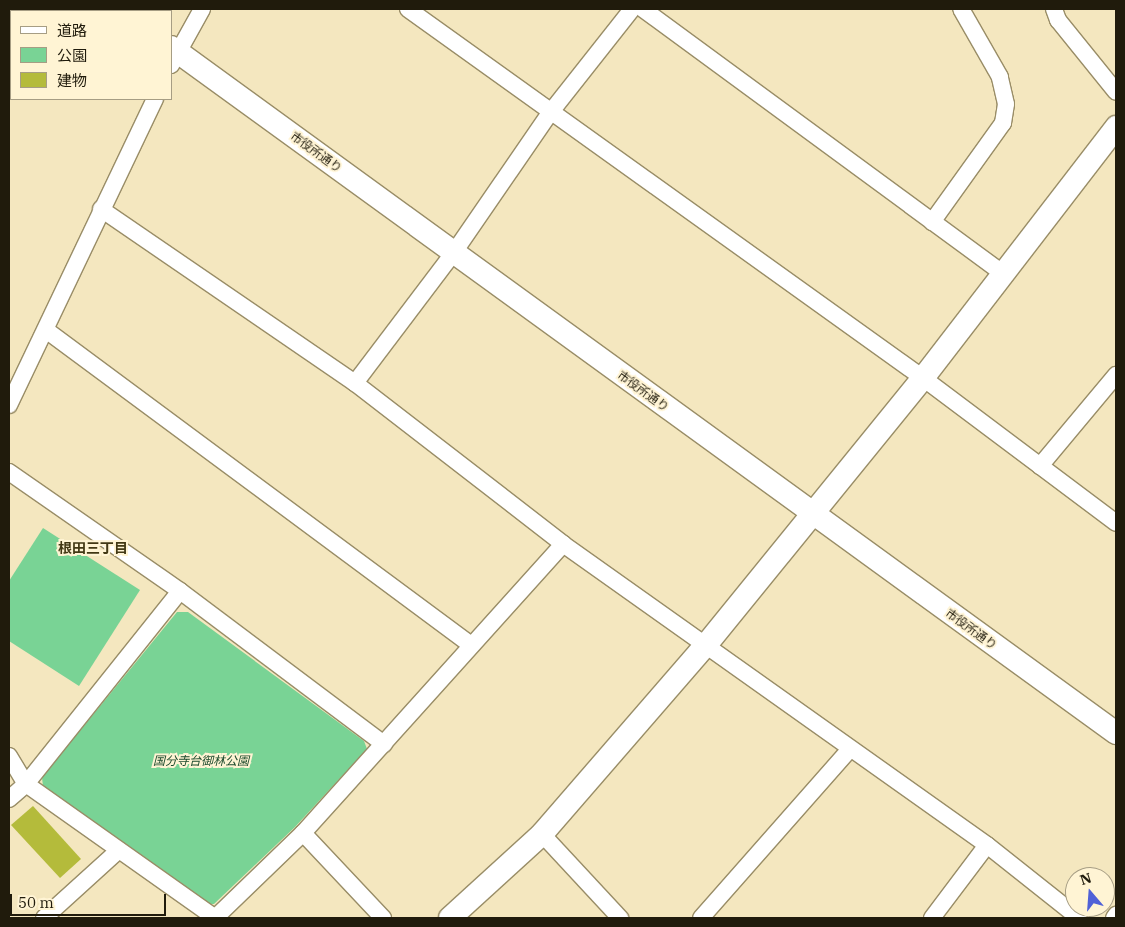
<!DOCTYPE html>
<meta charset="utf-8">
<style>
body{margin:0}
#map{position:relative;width:1125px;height:927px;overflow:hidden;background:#f4e7bf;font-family:"IBM Plex Serif","Noto Sans JP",serif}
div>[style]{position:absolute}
.green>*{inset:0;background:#79d395}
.building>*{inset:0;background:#b4bb3b}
.roads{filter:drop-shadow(1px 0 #998d67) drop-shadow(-1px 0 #998d67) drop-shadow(0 1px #998d67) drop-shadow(0 -1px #998d67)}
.street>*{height:16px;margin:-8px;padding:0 8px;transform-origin:8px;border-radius:8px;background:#fff}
.secondary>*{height:22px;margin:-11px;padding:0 11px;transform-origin:11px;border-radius:11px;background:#fff}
span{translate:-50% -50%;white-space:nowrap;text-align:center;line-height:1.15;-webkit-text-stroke:4px #fff4d4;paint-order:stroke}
.street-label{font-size:12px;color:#201b0c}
.park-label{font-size:12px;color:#1d4a2d;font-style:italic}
.neighbourhood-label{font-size:14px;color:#423814;font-weight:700}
.frame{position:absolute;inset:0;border:10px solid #201b0c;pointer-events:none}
.legend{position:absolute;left:10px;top:10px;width:162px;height:90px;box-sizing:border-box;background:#fff4d4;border:1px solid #a69d84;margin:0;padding:6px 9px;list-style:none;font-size:15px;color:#201b0c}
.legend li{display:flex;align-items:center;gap:10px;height:25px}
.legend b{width:25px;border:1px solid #a69d84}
.north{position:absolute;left:1065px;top:867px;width:50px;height:50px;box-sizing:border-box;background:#fff4d4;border:1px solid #a69d84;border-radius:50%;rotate:342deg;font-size:14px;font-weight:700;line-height:20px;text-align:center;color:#201b0c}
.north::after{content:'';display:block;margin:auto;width:18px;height:22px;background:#5061d7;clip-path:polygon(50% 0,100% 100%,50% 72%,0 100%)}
.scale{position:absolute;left:10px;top:894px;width:156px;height:22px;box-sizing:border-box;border:2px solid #201b0c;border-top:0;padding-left:6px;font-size:15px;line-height:18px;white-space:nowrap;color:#201b0c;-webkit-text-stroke:4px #fff4d4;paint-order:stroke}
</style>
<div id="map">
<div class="green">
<div style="clip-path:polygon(43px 528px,140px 590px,79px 686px,9px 641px,9px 581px)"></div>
<div style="clip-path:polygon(177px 612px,188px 612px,364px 741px,367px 749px,295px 827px,214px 904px,204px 904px,43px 787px,42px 777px)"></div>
</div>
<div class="building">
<div style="clip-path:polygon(33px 806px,81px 859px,60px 878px,11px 825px)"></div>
</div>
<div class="roads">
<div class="street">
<div style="left:408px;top:9px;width:634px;rotate:35.62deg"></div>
<div style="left:923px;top:378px;width:241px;rotate:36.9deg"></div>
<div style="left:643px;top:9px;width:448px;rotate:36.3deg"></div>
<div style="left:1054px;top:9px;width:12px;rotate:70deg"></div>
<div style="left:1058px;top:20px;width:92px;rotate:51.1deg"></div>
<div style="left:9px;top:22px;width:4px;rotate:-56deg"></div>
<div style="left:171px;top:65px;width:64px;rotate:-61deg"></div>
<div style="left:101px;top:209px;width:308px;rotate:34.4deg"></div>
<div style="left:355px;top:383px;width:263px;rotate:37.7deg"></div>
<div style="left:563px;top:544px;width:520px;rotate:35.37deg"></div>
<div style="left:987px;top:845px;width:117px;rotate:38.4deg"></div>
<div style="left:932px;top:222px;width:122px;rotate:-54.4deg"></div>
<div style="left:1003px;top:123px;width:19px;rotate:-81deg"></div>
<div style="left:1006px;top:104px;width:28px;rotate:-103deg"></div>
<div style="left:1000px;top:77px;width:78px;rotate:-119.8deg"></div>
<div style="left:46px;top:330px;width:529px;rotate:36.54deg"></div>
<div style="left:355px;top:383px;width:166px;rotate:-52.9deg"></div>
<div style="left:455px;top:251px;width:168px;rotate:-55.5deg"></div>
<div style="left:550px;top:113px;width:132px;rotate:-51.7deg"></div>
<div style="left:9px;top:405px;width:339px;rotate:-64.5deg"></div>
<div style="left:1040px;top:466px;width:119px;rotate:-50.1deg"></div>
<div style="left:9px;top:472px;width:208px;rotate:34.8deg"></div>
<div style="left:180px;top:591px;width:255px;rotate:36.9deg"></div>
<div style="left:9px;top:756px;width:33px;rotate:59deg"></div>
<div style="left:26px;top:784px;width:232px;rotate:35.3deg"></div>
<div style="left:9px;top:799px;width:23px;rotate:-41deg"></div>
<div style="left:26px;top:784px;width:247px;rotate:-51.4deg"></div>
<div style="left:303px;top:833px;width:117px;rotate:46.7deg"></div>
<div style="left:542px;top:834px;width:115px;rotate:47.1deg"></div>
<div style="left:44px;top:918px;width:101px;rotate:-42.2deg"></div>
<div style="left:215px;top:918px;width:122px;rotate:-44deg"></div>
<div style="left:303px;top:833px;width:389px;rotate:-48deg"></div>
<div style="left:701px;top:918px;width:224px;rotate:-48.6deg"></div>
<div style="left:932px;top:918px;width:91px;rotate:-53deg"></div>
<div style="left:1114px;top:918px;width:4px;rotate:-56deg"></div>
</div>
<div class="secondary">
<div style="left:122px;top:9px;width:4px;rotate:34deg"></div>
<div style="left:171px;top:47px;width:1168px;rotate:35.98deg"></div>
<div style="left:450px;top:918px;width:125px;rotate:-42.4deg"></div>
<div style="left:542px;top:834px;width:250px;rotate:-49.1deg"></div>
<div style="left:706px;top:645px;width:344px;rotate:-50.9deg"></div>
<div style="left:923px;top:378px;width:317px;rotate:-52.4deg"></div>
</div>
</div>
<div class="street-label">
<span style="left:316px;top:152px;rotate:36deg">市役所通り</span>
<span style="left:643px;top:391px;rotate:36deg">市役所通り</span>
<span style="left:971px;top:629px;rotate:36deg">市役所通り</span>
</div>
<div class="park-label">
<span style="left:201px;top:761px">国分寺台御林公園</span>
</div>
<div class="neighbourhood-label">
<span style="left:93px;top:548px">根田三丁目</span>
</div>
<div class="frame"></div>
<ul class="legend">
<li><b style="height:6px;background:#fff"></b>道路</li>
<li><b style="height:14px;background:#79d395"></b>公園</li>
<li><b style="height:14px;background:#b4bb3b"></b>建物</li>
</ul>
<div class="north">N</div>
<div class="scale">50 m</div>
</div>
